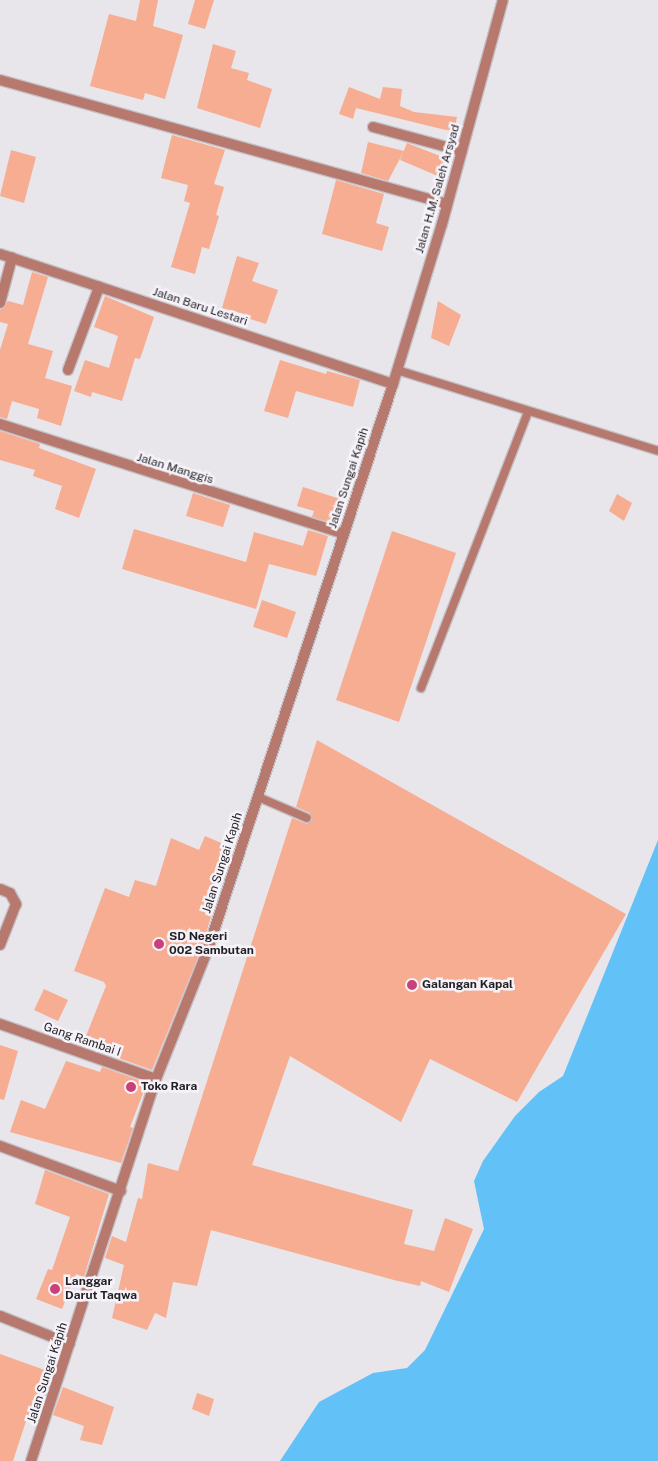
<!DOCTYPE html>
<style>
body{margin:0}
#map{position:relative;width:658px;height:1461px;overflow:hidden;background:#e8e5eb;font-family:"Public Sans",sans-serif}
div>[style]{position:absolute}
.water>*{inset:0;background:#62c1f7}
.building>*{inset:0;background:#f6ad91}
.roads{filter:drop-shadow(1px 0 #c4c1c7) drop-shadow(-1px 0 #c4c1c7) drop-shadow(0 1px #c4c1c7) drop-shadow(0 -1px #c4c1c7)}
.service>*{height:8px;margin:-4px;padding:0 4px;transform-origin:4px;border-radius:4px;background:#b7796d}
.minor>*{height:10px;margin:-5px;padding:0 5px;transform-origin:5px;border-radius:5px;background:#b7796d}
.tertiary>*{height:10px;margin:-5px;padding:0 5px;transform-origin:5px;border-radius:5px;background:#b7796d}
.dots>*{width:14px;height:14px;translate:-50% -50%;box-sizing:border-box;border:2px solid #f6f2f9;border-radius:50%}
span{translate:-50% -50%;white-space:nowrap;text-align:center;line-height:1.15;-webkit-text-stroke:5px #f6f2f9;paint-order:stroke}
.street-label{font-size:12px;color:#201f21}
.poi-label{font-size:12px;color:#201f21;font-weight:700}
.left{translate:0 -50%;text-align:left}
</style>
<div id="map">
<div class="water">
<div style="clip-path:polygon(658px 840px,658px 1461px,280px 1461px,319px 1402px,373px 1373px,407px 1368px,425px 1350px,484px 1229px,474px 1181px,483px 1161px,515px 1116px,539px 1092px,563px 1076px)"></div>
</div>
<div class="building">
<div style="clip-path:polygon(140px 0,158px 0,153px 26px,183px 35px,165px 99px,145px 93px,143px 100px,90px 86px,109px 14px,136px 21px)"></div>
<div style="clip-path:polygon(195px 0,214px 0,205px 29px,188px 24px)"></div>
<div style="clip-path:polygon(213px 44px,236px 51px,231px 68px,249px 73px,247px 80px,272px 89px,260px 128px,197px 108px)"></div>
<div style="clip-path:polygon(349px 87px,380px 99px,383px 87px,402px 89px,400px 106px,414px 112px,457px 117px,454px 132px,356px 108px,353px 119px,339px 114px)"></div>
<div style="clip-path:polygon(172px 135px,225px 150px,214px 184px,224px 187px,216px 215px,219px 216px,209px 249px,202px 247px,195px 274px,171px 267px,190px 203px,184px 201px,188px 185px,161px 178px)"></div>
<div style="clip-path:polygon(368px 142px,404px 151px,388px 181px,361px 173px)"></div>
<div style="clip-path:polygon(407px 143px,445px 158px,438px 176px,400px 160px)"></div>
<div style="clip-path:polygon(11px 150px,36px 157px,24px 203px,0 196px)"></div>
<div style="clip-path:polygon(336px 180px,384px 194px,376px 223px,389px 227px,382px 251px,322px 234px)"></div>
<div style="clip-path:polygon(237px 256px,259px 263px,252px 281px,278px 290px,266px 324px,247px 318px,248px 315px,222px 308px)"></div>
<div style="clip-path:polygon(32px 272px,48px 277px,28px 344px,53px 351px,45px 378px,72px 386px,61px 426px,37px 418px,39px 409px,12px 401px,7px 419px,0 417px,0 350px,8px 324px,0 322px,0 310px,8px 301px,23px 305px)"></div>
<div style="clip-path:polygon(105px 296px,154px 317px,140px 359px,135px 358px,122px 401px,92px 392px,91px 397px,74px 391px,85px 360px,109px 368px,118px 336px,94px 327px)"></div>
<div style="clip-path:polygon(438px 301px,461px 315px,449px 346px,431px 338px)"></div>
<div style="clip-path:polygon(280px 360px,326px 374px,327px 371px,360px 380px,353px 407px,296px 391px,288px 418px,264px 411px)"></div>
<div style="clip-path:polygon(0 431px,40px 444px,39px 448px,96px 469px,79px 518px,55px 509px,62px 486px,33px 476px,35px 470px,0 460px)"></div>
<div style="clip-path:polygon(303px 487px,340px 499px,332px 523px,312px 517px,314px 511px,297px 506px)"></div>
<div style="clip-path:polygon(193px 493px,230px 505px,223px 527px,186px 516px)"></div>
<div style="clip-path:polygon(617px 494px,632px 503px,624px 521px,609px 511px)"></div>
<div style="clip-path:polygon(134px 529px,246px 562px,254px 532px,303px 546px,308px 530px,328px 536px,316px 576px,269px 564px,256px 609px,122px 569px)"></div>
<div style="clip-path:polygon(392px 531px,456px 553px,399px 722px,336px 700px)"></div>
<div style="clip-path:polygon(262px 600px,296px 612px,287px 638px,253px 627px)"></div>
<div style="clip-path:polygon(317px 740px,626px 914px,517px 1102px,430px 1059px,401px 1122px,290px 1056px,252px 1165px,413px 1210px,404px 1244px,434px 1251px,445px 1218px,473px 1229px,449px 1292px,421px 1281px,420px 1286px,394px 1280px,211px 1230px,197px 1286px,173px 1282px,166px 1318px,155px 1313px,147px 1330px,112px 1318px,124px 1265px,105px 1258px,112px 1236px,126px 1242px,138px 1198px,142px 1199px,148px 1163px,178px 1171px,292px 818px,307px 824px,312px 820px,310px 813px,296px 807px)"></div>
<div style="clip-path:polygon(205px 836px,233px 848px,210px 902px,215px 903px,202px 947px,152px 1070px,107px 1054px,110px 1046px,86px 1036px,106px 986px,104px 982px,74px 971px,105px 888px,129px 897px,135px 880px,156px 886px,171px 838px,199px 850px)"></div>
<div style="clip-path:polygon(44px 989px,68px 1000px,58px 1021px,34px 1010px)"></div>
<div style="clip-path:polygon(0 1045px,18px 1051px,4px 1100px,0 1099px)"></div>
<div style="clip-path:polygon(66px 1061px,100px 1072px,102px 1067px,147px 1083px,130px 1127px,133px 1128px,121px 1163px,10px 1132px,21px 1100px,45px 1109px)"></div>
<div style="clip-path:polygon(45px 1170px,109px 1194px,84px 1277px,76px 1274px,62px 1309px,36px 1299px,48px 1269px,52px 1270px,70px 1217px,35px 1204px)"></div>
<div style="clip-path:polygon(0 1354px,53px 1373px,37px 1421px,27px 1418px,13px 1461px,0 1461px)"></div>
<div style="clip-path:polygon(63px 1387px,114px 1407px,102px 1445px,80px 1440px,84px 1426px,53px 1415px)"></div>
<div style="clip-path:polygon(197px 1393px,214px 1399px,209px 1416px,192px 1409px)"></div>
</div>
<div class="roads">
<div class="service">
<div style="left:397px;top:370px;width:273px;rotate:17.2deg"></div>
<div style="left:421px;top:688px;width:296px;rotate:-68.8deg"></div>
<div style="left:258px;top:797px;width:53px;rotate:23.2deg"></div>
</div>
<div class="minor">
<div style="left:0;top:80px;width:464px;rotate:15.5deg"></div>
<div style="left:373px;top:127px;width:92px;rotate:15.1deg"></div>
<div style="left:0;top:254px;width:414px;rotate:18.3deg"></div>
<div style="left:0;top:303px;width:47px;rotate:-75.1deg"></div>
<div style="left:68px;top:370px;width:89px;rotate:-69.5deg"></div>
<div style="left:0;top:424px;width:361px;rotate:17.7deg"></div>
<div style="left:0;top:889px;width:11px;rotate:22deg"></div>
<div style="left:10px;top:893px;width:13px;rotate:61deg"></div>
<div style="left:16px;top:904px;width:44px;rotate:111.3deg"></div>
<div style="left:0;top:1024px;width:165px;rotate:19.4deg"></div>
<div style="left:0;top:1146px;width:129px;rotate:20.4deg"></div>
<div style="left:0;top:1316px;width:75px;rotate:21.8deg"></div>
</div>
<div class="tertiary">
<div style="left:31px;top:1461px;width:402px;rotate:-71.9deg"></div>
<div style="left:156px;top:1079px;width:140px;rotate:-68.2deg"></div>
<div style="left:208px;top:949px;width:595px;rotate:-71.87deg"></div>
<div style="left:393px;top:384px;width:167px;rotate:-73deg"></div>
<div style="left:442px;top:224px;width:232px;rotate:-74.8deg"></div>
</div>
</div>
<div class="dots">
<div style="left:159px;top:944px;background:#ca4079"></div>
<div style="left:412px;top:985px;background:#ca4079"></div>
<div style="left:131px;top:1087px;background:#ca4079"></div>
<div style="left:55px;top:1289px;background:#ca4079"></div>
</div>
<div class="street-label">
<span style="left:438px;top:189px;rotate:-74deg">Jalan H.M. Saleh Arsyad</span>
<span style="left:200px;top:307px;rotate:18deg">Jalan Baru Lestari</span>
<span style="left:175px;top:469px;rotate:17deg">Jalan Manggis</span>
<span style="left:349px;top:478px;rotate:-72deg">Jalan Sungai Kapih</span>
<span style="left:223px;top:863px;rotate:-72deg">Jalan Sungai Kapih</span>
<span style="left:82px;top:1040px;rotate:19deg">Gang Rambai I</span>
<span style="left:48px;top:1373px;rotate:-72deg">Jalan Sungai Kapih</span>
</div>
<div class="poi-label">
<span class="left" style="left:169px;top:944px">SD Negeri<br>002 Sambutan</span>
<span class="left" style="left:422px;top:985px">Galangan Kapal</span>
<span class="left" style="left:141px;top:1087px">Toko Rara</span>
<span class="left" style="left:65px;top:1289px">Langgar<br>Darut Taqwa</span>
</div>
</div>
